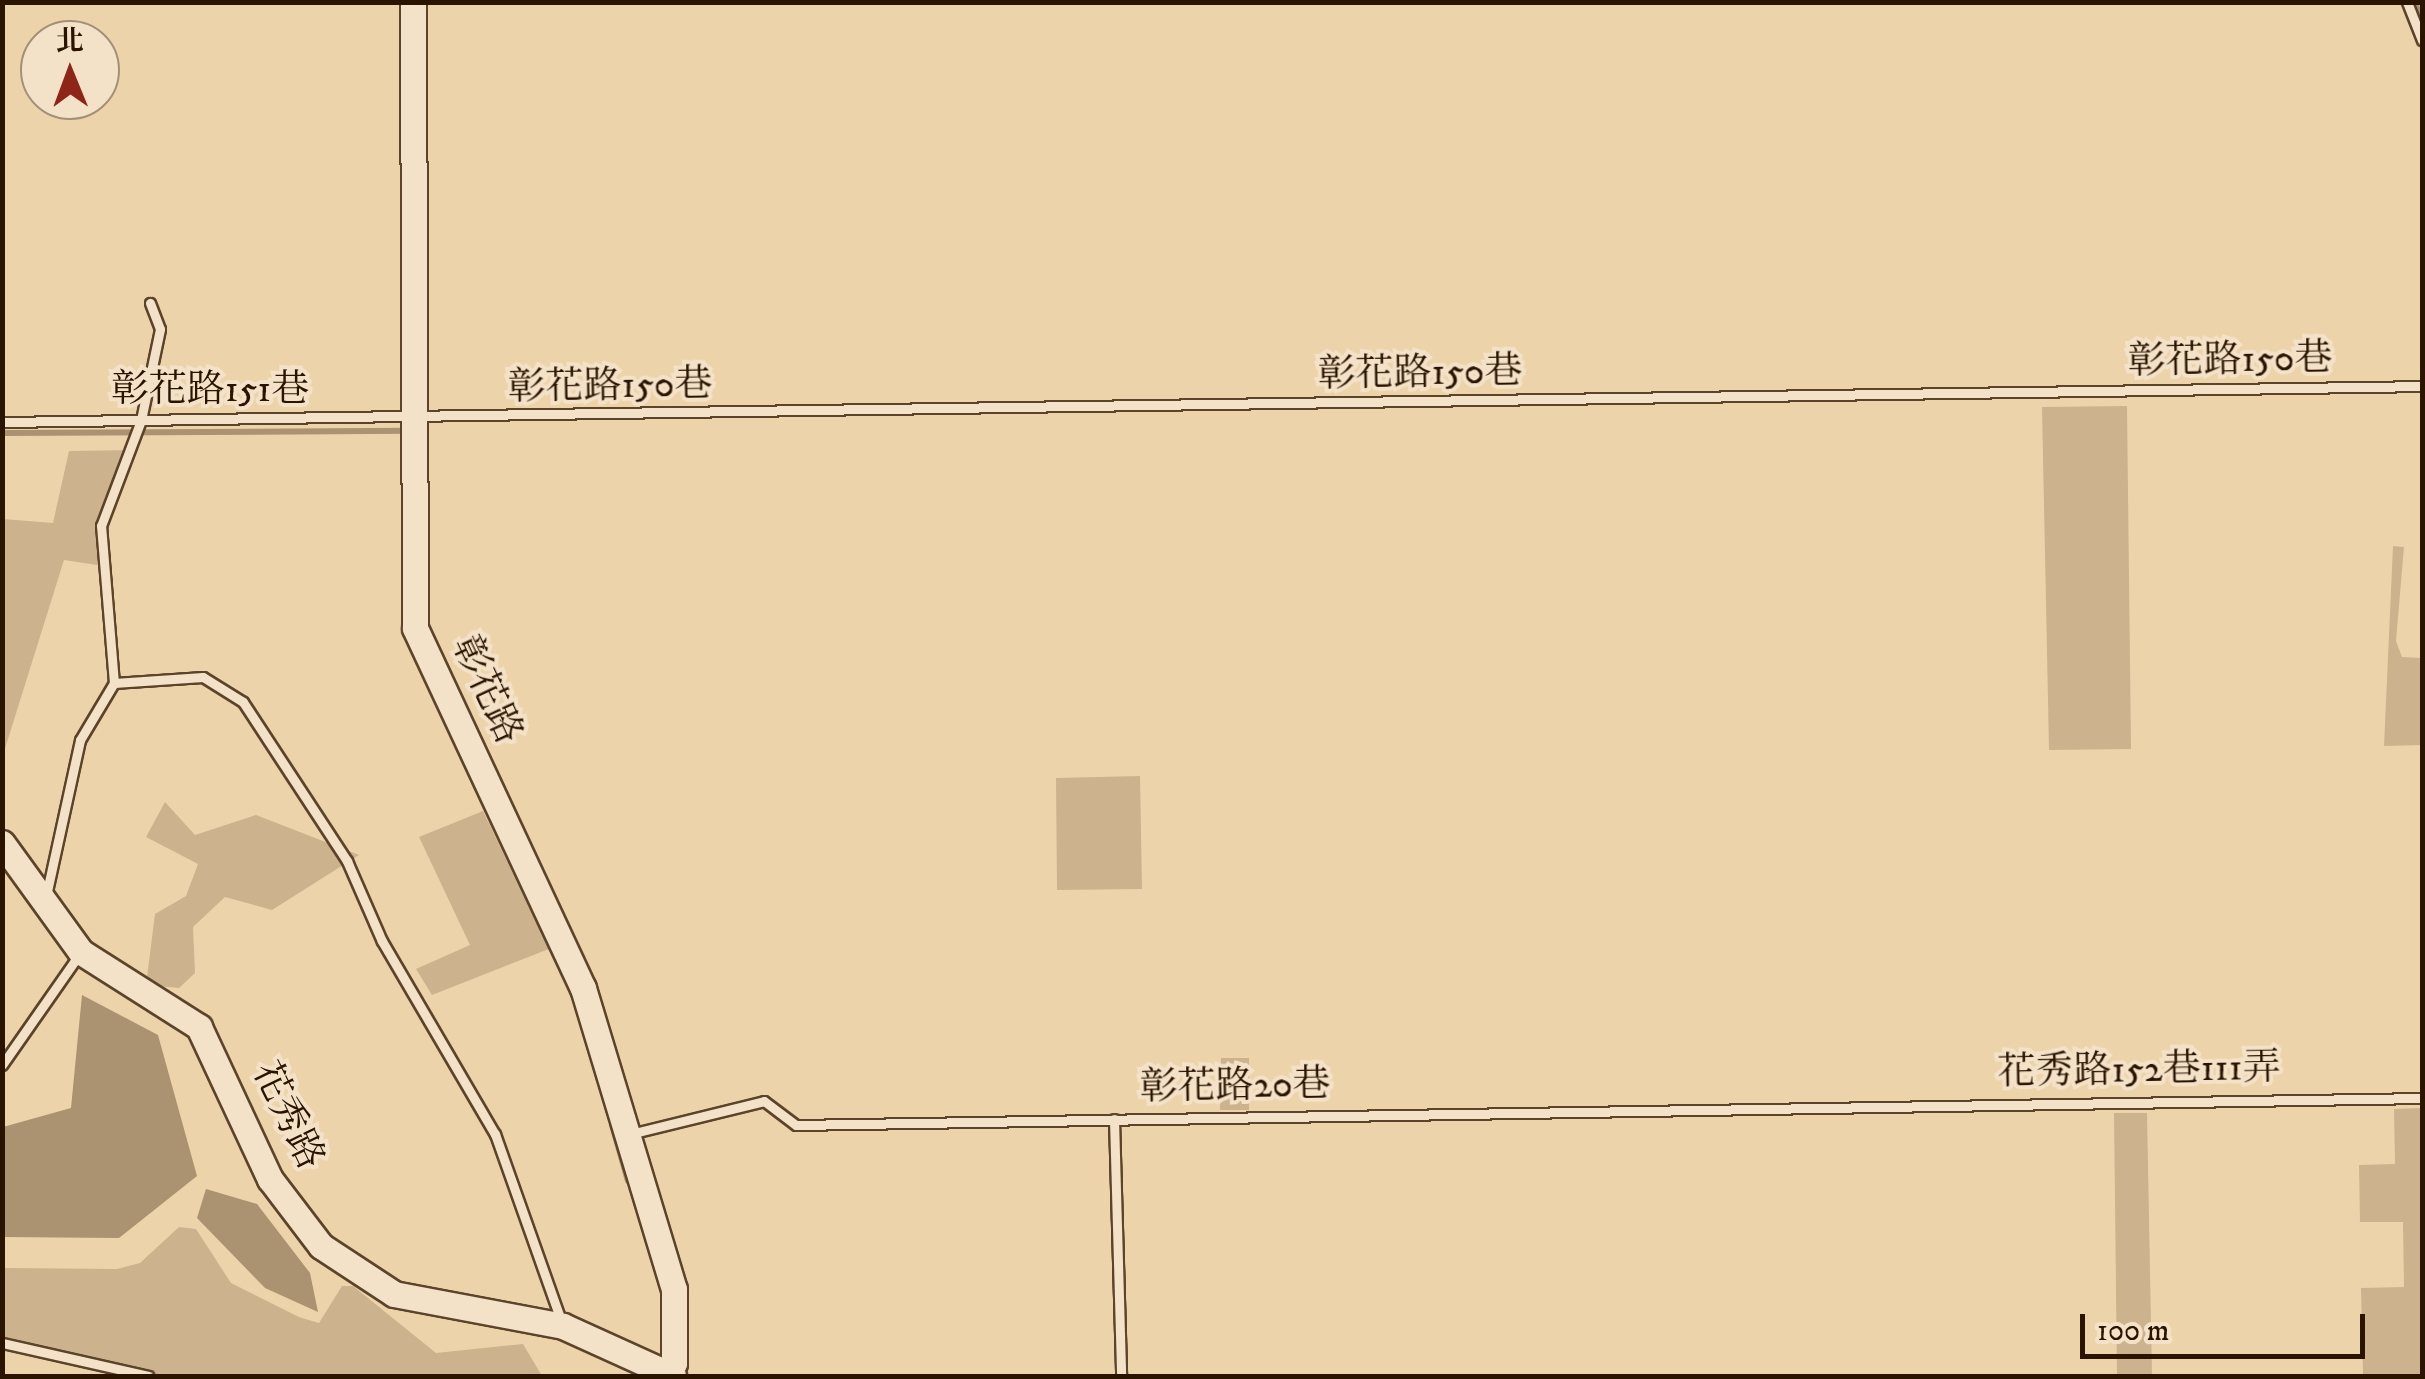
<!DOCTYPE html>
<meta charset="utf-8">
<style>
body{margin:0}
#map{position:relative;width:2425px;height:1379px;overflow:hidden;background:#edd3aa;font-family:"IM FELL DW Pica","Noto Serif TC",serif}
div>[style]{position:absolute}
.green>*{inset:0;background:#ccb38d}
.water>*{inset:0;background:#ab9270}
.stream>*{height:6px;margin:-3px;padding:0 3px;transform-origin:3px;border-radius:3px;background:#ab9270}
.roads{filter:drop-shadow(2px 0 #5b442a) drop-shadow(-2px 0 #5b442a) drop-shadow(0 2px #5b442a) drop-shadow(0 -2px #5b442a)}
.lane>*{height:9px;margin:-4.5px;padding:0 4.5px;transform-origin:4.5px;border-radius:4.5px;background:#f3e2c8}
.secondary>*{height:25px;margin:-12.5px;padding:0 12.5px;transform-origin:12.5px;border-radius:12.5px;background:#f3e2c8}
span{translate:-50% -50%;white-space:nowrap;text-align:center;line-height:1.15;-webkit-text-stroke:8px #f3e2c8;paint-order:stroke}
.street-label{font-size:38px;color:#2a1400}
.frame{position:absolute;inset:0;border:5px solid #2a1400;pointer-events:none}
.north{position:absolute;left:20px;top:20px;width:100px;height:100px;box-sizing:border-box;background:#f3e2c8;border:2px solid #a39078;border-radius:50%;rotate:359deg;font-size:28px;font-weight:700;line-height:40px;text-align:center;color:#2a1400}
.north::after{content:'';display:block;margin:auto;width:35px;height:45px;background:#8f2418;clip-path:polygon(50% 0,100% 100%,50% 72%,0 100%)}
.scale{position:absolute;left:2080px;top:1314px;width:285px;height:45px;box-sizing:border-box;border:5px solid #2a1400;border-top:0;padding-left:12px;font-size:30px;line-height:35px;white-space:nowrap;color:#2a1400;-webkit-text-stroke:8px #f3e2c8;paint-order:stroke}
</style>
<div id="map">
<div class="green">
<div style="clip-path:polygon(2127px 406px,2131px 749px,2049px 750px,2042px 407px)"></div>
<div style="clip-path:polygon(134px 450px,105px 532px,104px 566px,64px 560px,3px 755px,3px 519px,53px 523px,69px 451px)"></div>
<div style="clip-path:polygon(2393px 546px,2404px 547px,2396px 641px,2402px 657px,2422px 658px,2422px 745px,2384px 746px)"></div>
<div style="clip-path:polygon(1140px 776px,1142px 889px,1057px 890px,1056px 778px)"></div>
<div style="clip-path:polygon(165px 802px,195px 835px,256px 815px,359px 855px,272px 910px,225px 897px,193px 927px,195px 973px,179px 988px,146px 985px,155px 914px,186px 896px,198px 864px,146px 837px)"></div>
<div style="clip-path:polygon(483px 811px,549px 949px,432px 995px,416px 969px,470px 945px,419px 837px)"></div>
<div style="clip-path:polygon(1221px 1058px,1249px 1058px,1249px 1110px,1220px 1110px)"></div>
<div style="clip-path:polygon(2422px 1108px,2422px 1376px,2363px 1376px,2361px 1288px,2404px 1287px,2403px 1222px,2360px 1222px,2359px 1165px,2395px 1164px,2394px 1109px)"></div>
<div style="clip-path:polygon(2114px 1113px,2147px 1113px,2152px 1376px,2117px 1376px)"></div>
<div style="clip-path:polygon(179px 1227px,196px 1229px,231px 1283px,299px 1317px,319px 1323px,342px 1286px,353px 1286px,436px 1353px,523px 1344px,542px 1376px,164px 1376px,3px 1344px,3px 1268px,117px 1269px,140px 1263px)"></div>
</div>
<div class="water">
<div style="clip-path:polygon(82px 995px,158px 1035px,197px 1176px,119px 1238px,3px 1237px,3px 1127px,71px 1108px)"></div>
<div style="clip-path:polygon(206px 1189px,257px 1204px,310px 1273px,318px 1312px,265px 1288px,197px 1218px)"></div>
</div>
<div class="stream">
<div style="left:2415px;top:2px;width:20px;rotate:70deg"></div>
<div style="left:2px;top:433px;width:407px;rotate:-0.3deg"></div>
<div style="left:612px;top:1125px;width:58px;rotate:74.1deg"></div>
</div>
<div class="roads">
<div class="lane">
<div style="left:2407px;top:2px;width:41px;rotate:68.5deg"></div>
<div style="left:2px;top:422px;width:2420px;rotate:-0.85deg"></div>
<div style="left:114px;top:683px;width:89px;rotate:-3.9deg"></div>
<div style="left:203px;top:677px;width:47px;rotate:32deg"></div>
<div style="left:243px;top:702px;width:190px;rotate:56.8deg"></div>
<div style="left:347px;top:861px;width:87px;rotate:66.4deg"></div>
<div style="left:382px;top:941px;width:224px;rotate:59.7deg"></div>
<div style="left:495px;top:1134px;width:201px;rotate:70.5deg"></div>
<div style="left:46px;top:896px;width:160px;rotate:-77.7deg"></div>
<div style="left:80px;top:740px;width:66px;rotate:-59.2deg"></div>
<div style="left:114px;top:683px;width:158px;rotate:-94.7deg"></div>
<div style="left:101px;top:526px;width:113px;rotate:-69.3deg"></div>
<div style="left:141px;top:420px;width:93px;rotate:-78.2deg"></div>
<div style="left:160px;top:329px;width:28px;rotate:-111deg"></div>
<div style="left:2px;top:1065px;width:136px;rotate:-55.1deg"></div>
<div style="left:1114px;top:1119px;width:257px;rotate:88.4deg"></div>
<div style="left:630px;top:1134px;width:138px;rotate:-13.8deg"></div>
<div style="left:764px;top:1101px;width:40px;rotate:37deg"></div>
<div style="left:796px;top:1125px;width:1626px;rotate:-0.95deg"></div>
<div style="left:2px;top:1343px;width:150px;rotate:12.7deg"></div>
</div>
<div class="secondary">
<div style="left:413px;top:2px;width:626px;rotate:89.82deg"></div>
<div style="left:415px;top:628px;width:397px;rotate:65deg"></div>
<div style="left:583px;top:988px;width:314px;rotate:73.2deg"></div>
<div style="left:674px;top:1289px;width:74px;rotate:90deg"></div>
<div style="left:674px;top:1363px;width:20px;rotate:139deg"></div>
<div style="left:2px;top:843px;width:135px;rotate:54.1deg"></div>
<div style="left:81px;top:952px;width:140px;rotate:32.4deg"></div>
<div style="left:199px;top:1027px;width:168px;rotate:65deg"></div>
<div style="left:270px;top:1179px;width:84px;rotate:52.7deg"></div>
<div style="left:321px;top:1246px;width:87px;rotate:33.3deg"></div>
<div style="left:394px;top:1294px;width:172px;rotate:10.7deg"></div>
<div style="left:563px;top:1326px;width:121px;rotate:24.4deg"></div>
</div>
</div>
<div class="street-label">
<span style="left:2230px;top:361px;rotate:-1deg">彰花路150巷</span>
<span style="left:1420px;top:374px;rotate:-1deg">彰花路150巷</span>
<span style="left:610px;top:387px;rotate:-1deg">彰花路150巷</span>
<span style="left:210px;top:391px">彰花路151巷</span>
<span style="left:486px;top:690px;rotate:65deg">彰花路</span>
<span style="left:2139px;top:1071px;rotate:-1deg">花秀路152巷111弄</span>
<span style="left:1235px;top:1087px;rotate:-1deg">彰花路20巷</span>
<span style="left:287px;top:1116px;rotate:64deg">花秀路</span>
</div>
<div class="frame"></div>
<div class="north">北</div>
<div class="scale">100 m</div>
</div>
